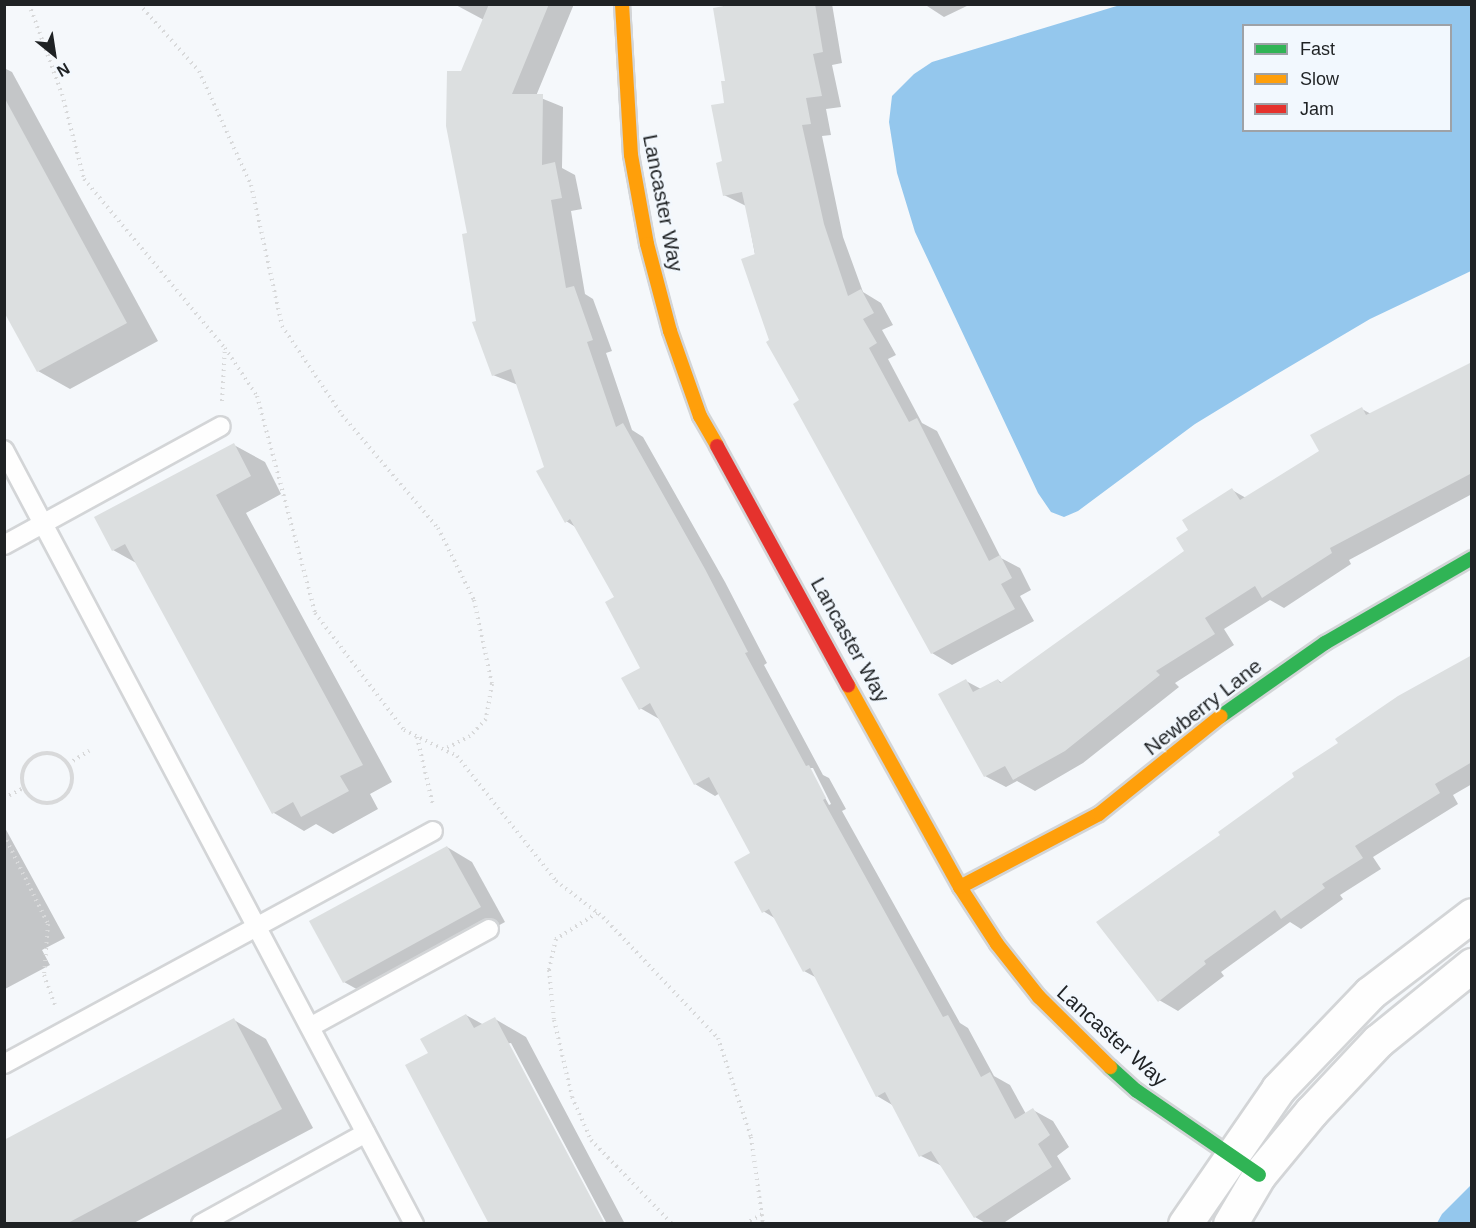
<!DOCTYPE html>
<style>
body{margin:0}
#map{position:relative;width:1476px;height:1228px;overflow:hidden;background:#f5f8fb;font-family:Arial,sans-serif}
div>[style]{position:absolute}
.water>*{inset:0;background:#94c7ed}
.shadow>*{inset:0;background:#0003}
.building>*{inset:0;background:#dcdfe0}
.path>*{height:4px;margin-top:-2px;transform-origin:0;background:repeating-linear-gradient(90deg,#d8d9da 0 1.5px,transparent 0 6px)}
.path>.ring{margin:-2px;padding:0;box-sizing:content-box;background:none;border:4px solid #d8d9da;border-radius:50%}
.roads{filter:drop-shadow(2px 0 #d3d5d7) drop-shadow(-2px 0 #d3d5d7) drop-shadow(0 2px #d3d5d7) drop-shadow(0 -2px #d3d5d7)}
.lane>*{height:18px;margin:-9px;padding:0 9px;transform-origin:9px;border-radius:9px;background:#fefefe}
.street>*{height:33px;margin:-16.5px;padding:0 16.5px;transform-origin:16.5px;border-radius:16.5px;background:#fefefe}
.fast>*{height:14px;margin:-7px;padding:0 7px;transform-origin:7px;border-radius:7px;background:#30b455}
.slow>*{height:14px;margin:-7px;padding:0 7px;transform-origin:7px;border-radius:7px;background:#ff9f0a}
.jam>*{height:14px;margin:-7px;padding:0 7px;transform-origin:7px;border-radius:7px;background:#e5322d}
span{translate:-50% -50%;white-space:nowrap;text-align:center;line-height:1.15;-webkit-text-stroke:4.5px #f2f8fe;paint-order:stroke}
.street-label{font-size:21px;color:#1f2224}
.frame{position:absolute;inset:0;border:6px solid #1f2224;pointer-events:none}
.legend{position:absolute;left:1242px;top:24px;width:210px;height:108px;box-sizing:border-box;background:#f2f8fe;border:2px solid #9ea2a7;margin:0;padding:8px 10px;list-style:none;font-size:18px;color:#1f2224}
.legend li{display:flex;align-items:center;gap:12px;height:30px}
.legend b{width:30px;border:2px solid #9ea2a7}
.north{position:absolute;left:24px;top:24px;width:60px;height:60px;-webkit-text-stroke:4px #f2f8fe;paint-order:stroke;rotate:150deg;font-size:16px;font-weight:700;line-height:24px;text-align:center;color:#1f2224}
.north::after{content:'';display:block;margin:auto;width:21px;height:27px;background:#1f2224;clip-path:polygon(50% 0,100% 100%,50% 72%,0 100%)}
</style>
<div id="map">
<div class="water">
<div style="clip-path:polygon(evenodd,1120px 5px,1471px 5px,1471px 271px,1370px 319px,1277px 374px,1195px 424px,1078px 511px,1064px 517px,1051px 512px,1038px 493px,915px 232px,897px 173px,889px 122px,892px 96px,914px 74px,932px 62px,1120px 5px,1244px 26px,1450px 26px,1450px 130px,1244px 130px,1244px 26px)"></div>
<div style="clip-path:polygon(1471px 1185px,1471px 1223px,1437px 1223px,1442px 1214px)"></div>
</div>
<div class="shadow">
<div style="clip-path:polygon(evenodd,454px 4px,574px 4px,536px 96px,563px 107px,562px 168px,575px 175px,582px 209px,571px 211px,585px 294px,593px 299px,612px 351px,606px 353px,632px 430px,643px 437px,725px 582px,767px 663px,764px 665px,823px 775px,829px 778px,846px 809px,842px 811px,960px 1023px,968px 1028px,994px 1076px,1010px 1085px,1026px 1114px,1033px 1110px,1053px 1121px,1069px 1147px,1057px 1156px,1071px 1179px,1002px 1224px,987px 1224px,975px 1217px,942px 1166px,921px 1156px,894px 1106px,877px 1096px,817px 978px,804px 971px,776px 919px,763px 911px,752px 853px,720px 793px,715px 796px,695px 784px,661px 720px,640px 708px,642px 668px,616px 598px,577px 528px,566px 521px,518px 385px,493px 375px,468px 235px,462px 73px,484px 20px,454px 4px,809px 768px,813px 768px,831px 804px,829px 805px,809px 768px)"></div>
<div style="clip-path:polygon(723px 4px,832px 4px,842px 63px,832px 65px,841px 107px,826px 109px,831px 135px,822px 136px,843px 237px,863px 292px,881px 303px,893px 325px,882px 330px,896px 355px,888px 359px,922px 423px,937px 431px,1001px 558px,1020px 568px,1031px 590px,1020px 596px,1034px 621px,952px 665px,932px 653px,771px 341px,746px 206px,724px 195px,727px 82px)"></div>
<div style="clip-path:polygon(924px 4px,971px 4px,944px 17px)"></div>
<div style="clip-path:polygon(4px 68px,12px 72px,158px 341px,70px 389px,38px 371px,4px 308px)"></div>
<div style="clip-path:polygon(1472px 366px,1472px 494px,1349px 560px,1351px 564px,1284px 608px,1270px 600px,1224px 629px,1234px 645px,1175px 683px,1179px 687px,1083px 763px,1035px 791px,1017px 781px,1006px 787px,985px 776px,966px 681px,981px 689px,998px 680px,1002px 683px,1186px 551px,1190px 530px,1232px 490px,1246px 498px,1321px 452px,1362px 409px,1371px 414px)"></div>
<div style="clip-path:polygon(234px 445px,265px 462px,281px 494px,246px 513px,392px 782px,370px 794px,378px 809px,333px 834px,316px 824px,304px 831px,274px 813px,138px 564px,113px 550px)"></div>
<div style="clip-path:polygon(1472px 657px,1472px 784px,1453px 795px,1458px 804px,1373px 857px,1381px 869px,1340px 895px,1343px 899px,1301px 929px,1290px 922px,1221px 972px,1224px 976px,1178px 1011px,1159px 1000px)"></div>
<div style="clip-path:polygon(4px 826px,65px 938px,42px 950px,50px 965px,5px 989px)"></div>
<div style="clip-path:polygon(447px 847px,472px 862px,505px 922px,369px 996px,344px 982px)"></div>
<div style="clip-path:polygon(466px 1015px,484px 1025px,495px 1019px,526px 1037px,625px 1224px,607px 1224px,511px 1043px,430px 1054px)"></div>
<div style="clip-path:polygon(234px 1020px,266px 1039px,313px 1128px,132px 1224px,5px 1224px)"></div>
</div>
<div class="building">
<div style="clip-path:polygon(489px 4px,549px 4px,512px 94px,543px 94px,542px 165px,555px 162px,562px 198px,551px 200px,566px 288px,574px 286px,593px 340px,587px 342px,616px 427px,623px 423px,705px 569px,748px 652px,745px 653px,806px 766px,809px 765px,826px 798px,823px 800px,943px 1017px,948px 1015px,981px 1077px,990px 1072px,1015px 1119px,1033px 1108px,1050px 1135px,1038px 1144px,1052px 1167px,974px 1218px,931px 1151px,919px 1157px,885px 1092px,876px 1097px,810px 968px,803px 972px,769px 909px,762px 913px,734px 862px,750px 853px,709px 777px,694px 785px,650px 703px,639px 710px,621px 678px,640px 668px,605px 602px,614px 597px,570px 519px,565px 523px,536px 471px,544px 467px,511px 369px,492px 376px,472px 322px,476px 321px,462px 234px,467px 233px,446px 126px,447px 71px,461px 71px)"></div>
<div style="clip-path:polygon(735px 4px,815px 4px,823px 52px,813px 54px,822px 96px,806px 98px,811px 124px,802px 125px,824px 224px,848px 296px,861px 289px,874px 313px,863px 319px,877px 343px,869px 348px,909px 422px,917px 418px,989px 561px,1000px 555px,1012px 578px,1001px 584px,1015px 609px,931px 654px,793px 404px,799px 400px,766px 342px,769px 340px,741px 259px,755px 254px,742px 192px,723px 196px,716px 163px,722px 161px,711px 105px,724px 103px,721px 81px,725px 81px,713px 8px)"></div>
<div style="clip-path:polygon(4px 97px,127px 323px,37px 372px,4px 312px)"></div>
<div style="clip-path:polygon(1472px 362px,1472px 473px,1330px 548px,1332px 553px,1262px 598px,1255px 586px,1205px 618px,1215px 634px,1156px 671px,1160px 675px,1065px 751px,1013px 780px,1005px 766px,984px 777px,938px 694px,966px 679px,973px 692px,998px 679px,1000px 683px,1184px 551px,1176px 538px,1188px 530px,1182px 520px,1232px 488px,1240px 500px,1319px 451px,1310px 435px,1362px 407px,1366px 415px)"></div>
<div style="clip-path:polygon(234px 443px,251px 476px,216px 495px,363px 765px,340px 776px,349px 791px,301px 817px,293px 802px,272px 814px,125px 544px,112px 551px,94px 517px)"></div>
<div style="clip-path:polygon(1472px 655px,1472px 762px,1435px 784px,1440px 793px,1355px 846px,1363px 858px,1322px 884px,1325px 888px,1281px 919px,1275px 910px,1204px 961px,1206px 964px,1158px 1002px,1096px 922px,1220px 835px,1218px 832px,1294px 777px,1292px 773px,1338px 743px,1335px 739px,1398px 696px)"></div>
<div style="clip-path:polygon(447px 846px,481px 907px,343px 983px,309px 921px)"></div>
<div style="clip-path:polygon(466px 1014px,474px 1028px,495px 1017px,605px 1224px,489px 1224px,405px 1065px,428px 1053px,420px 1039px)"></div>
<div style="clip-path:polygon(234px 1018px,282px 1109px,66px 1224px,4px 1224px,4px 1140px)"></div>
</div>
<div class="path">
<div style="left:29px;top:4px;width:96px;rotate:69.9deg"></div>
<div style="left:62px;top:94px;width:88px;rotate:75.5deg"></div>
<div style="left:84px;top:179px;width:220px;rotate:50.2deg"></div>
<div style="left:225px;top:348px;width:58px;rotate:56.3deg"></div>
<div style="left:257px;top:396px;width:225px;rotate:75deg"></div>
<div style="left:315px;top:613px;width:147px;rotate:52.7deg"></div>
<div style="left:404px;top:730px;width:59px;rotate:26.1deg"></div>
<div style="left:457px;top:756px;width:159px;rotate:51.6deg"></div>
<div style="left:556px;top:881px;width:59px;rotate:37.5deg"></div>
<div style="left:603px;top:917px;width:167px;rotate:46.5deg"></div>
<div style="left:718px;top:1038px;width:104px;rotate:71.6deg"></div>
<div style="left:751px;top:1137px;width:88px;rotate:82.1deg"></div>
<div style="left:139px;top:4px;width:90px;rotate:48.2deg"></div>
<div style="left:199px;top:71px;width:125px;rotate:65.5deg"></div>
<div style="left:251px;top:185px;width:144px;rotate:77.6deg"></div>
<div style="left:282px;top:326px;width:107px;rotate:56deg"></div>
<div style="left:342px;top:415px;width:148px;rotate:49.7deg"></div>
<div style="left:438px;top:528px;width:80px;rotate:63.4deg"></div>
<div style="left:474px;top:600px;width:86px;rotate:77.9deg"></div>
<div style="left:492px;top:684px;width:36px;rotate:100deg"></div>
<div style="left:486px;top:719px;width:23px;rotate:133deg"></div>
<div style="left:470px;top:736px;width:29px;rotate:153deg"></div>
<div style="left:222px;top:401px;width:53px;rotate:-86.8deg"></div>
<div style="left:417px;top:737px;width:70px;rotate:76.8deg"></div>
<div class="ring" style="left:22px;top:753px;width:46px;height:46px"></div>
<div style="left:68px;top:764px;width:25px;rotate:-32deg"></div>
<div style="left:4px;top:798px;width:22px;rotate:-27deg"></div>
<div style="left:4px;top:835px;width:99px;rotate:63.7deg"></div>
<div style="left:48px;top:924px;width:51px;rotate:94.5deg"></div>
<div style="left:44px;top:975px;width:32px;rotate:70deg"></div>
<div style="left:597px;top:913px;width:49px;rotate:147.6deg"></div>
<div style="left:556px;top:939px;width:32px;rotate:103deg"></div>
<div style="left:549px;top:970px;width:50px;rotate:84.3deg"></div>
<div style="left:554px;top:1020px;width:79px;rotate:76.8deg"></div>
<div style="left:572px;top:1097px;width:47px;rotate:66.2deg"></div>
<div style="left:591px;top:1140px;width:117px;rotate:46deg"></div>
<div style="left:745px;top:1224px;width:20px;rotate:-30deg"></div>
</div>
<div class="roads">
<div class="lane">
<div style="left:4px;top:450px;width:876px;rotate:62.09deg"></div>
<div style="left:4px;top:545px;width:247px;rotate:-28.7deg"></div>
<div style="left:310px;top:1027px;width:204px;rotate:-28.7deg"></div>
<div style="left:4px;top:1064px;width:488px;rotate:-28.5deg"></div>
<div style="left:201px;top:1224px;width:188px;rotate:-28.9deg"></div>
</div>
<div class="street">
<div style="left:1185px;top:1224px;width:164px;rotate:-55.4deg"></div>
<div style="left:1278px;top:1089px;width:133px;rotate:-46.2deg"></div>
<div style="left:1370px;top:993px;width:128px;rotate:-37.4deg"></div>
<div style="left:1230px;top:1224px;width:57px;rotate:-59.4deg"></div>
<div style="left:1259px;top:1175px;width:82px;rotate:-50.5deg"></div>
<div style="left:1311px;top:1112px;width:98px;rotate:-46.7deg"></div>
<div style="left:1378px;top:1041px;width:121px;rotate:-39deg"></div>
</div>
<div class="fast">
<div style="left:1221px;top:716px;width:127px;rotate:-35.1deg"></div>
<div style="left:1325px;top:643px;width:170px;rotate:-30deg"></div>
<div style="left:1110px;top:1067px;width:36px;rotate:42deg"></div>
<div style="left:1137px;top:1091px;width:148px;rotate:34.5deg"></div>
</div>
<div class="slow">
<div style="left:622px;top:4px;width:151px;rotate:86.6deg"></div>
<div style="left:631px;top:155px;width:90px;rotate:79.8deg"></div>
<div style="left:647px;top:244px;width:90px;rotate:75.2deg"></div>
<div style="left:670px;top:331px;width:90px;rotate:70.6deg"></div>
<div style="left:700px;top:416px;width:34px;rotate:60deg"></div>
<div style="left:848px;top:685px;width:231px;rotate:61deg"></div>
<div style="left:960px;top:887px;width:68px;rotate:57deg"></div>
<div style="left:997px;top:944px;width:68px;rotate:51.6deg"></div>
<div style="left:1039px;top:997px;width:100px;rotate:44.6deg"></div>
<div style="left:960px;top:887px;width:157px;rotate:-27.7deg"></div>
<div style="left:1099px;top:814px;width:156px;rotate:-38.8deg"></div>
</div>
<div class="jam">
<div style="left:717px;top:446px;width:273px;rotate:61.3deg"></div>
</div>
</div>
<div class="street-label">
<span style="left:663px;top:203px;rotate:79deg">Lancaster Way</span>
<span style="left:850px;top:640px;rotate:61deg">Lancaster Way</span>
<span style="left:1203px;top:707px;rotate:-38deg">Newberry Lane</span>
<span style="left:1112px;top:1036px;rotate:42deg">Lancaster Way</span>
</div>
<div class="frame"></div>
<ul class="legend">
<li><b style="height:8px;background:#30b455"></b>Fast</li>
<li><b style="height:8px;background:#ff9f0a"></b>Slow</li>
<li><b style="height:8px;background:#e5322d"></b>Jam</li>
</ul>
<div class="north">N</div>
</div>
